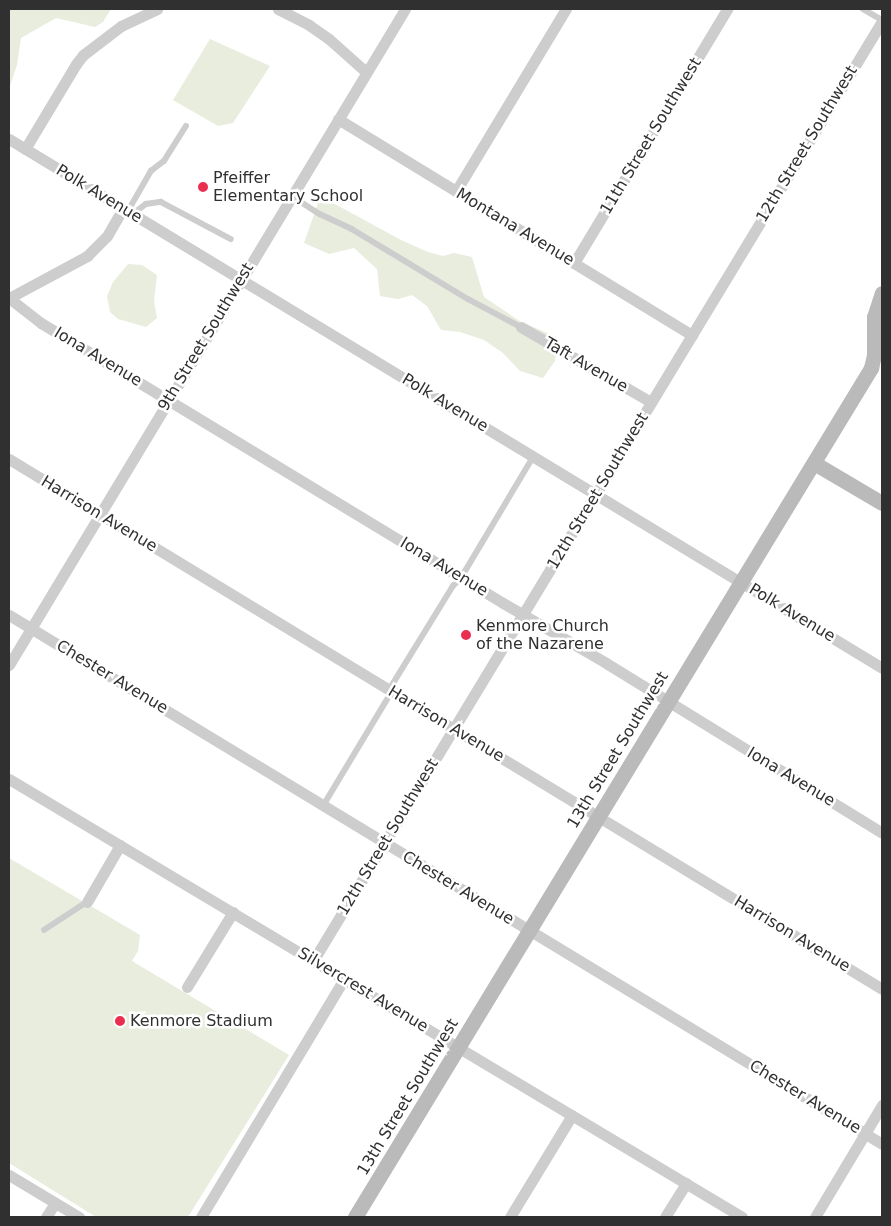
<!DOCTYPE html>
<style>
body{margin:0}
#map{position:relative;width:891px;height:1226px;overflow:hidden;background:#fff;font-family:"DejaVu Sans",sans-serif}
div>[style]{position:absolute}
.green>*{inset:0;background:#e8edde}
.lane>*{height:5.5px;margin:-2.75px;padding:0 2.75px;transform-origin:2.75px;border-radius:2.75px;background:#cdcdcd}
.street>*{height:11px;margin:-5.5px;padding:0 5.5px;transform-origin:5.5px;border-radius:5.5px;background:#cdcdcd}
.secondary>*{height:15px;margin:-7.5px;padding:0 7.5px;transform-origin:7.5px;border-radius:7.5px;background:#bababa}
.dots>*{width:14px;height:14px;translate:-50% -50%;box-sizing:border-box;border:2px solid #fff;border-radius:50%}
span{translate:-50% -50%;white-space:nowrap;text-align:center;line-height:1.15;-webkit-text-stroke:5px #fff;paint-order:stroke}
.street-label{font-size:16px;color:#303030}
.poi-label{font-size:16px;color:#303030}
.left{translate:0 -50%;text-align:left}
.frame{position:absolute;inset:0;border:10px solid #303030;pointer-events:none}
</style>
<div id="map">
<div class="green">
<div style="clip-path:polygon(9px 9px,111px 9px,103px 22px,95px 27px,56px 18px,21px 38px,17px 65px,9px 89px)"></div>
<div style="clip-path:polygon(210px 39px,270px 66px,233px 123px,218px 126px,173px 100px)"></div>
<div style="clip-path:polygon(318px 203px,335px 204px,401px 240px,428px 252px,443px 256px,454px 253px,472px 257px,484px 297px,521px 322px,557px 337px,555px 361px,543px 378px,520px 371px,503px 353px,484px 340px,460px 332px,441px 330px,427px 306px,412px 295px,398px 299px,380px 296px,377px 269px,354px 248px,329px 254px,304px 243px)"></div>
<div style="clip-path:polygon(128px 264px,142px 265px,157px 275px,154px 301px,157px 318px,146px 327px,118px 319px,110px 312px,107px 296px,113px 282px)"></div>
<div style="clip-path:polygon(9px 858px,140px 935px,138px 951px,132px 961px,289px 1055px,188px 1217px,96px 1217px,9px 1163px)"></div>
</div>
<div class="lane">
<div style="left:863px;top:9px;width:22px;rotate:30deg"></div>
<div style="left:292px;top:196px;width:33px;rotate:33deg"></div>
<div style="left:320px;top:214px;width:35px;rotate:25deg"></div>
<div style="left:352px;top:229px;width:135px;rotate:31.1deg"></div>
<div style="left:468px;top:299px;width:60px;rotate:27.8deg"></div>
<div style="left:128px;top:211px;width:46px;rotate:-60.1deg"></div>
<div style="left:151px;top:171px;width:16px;rotate:-38deg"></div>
<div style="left:164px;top:161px;width:41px;rotate:-57.8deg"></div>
<div style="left:133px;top:214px;width:16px;rotate:-38deg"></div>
<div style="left:146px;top:204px;width:15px;rotate:-8deg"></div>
<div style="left:161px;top:202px;width:79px;rotate:27.9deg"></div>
<div style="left:389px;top:690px;width:122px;rotate:-58.4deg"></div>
<div style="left:453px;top:586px;width:11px;rotate:-45deg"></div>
<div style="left:461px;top:578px;width:141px;rotate:-59.2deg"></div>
<div style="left:323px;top:806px;width:134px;rotate:-59deg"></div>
<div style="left:44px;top:930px;width:51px;rotate:-33.1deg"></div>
</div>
<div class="street">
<div style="left:278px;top:9px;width:35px;rotate:27deg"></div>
<div style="left:309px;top:25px;width:24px;rotate:35deg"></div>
<div style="left:329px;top:39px;width:50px;rotate:41.7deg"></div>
<div style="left:338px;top:119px;width:415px;rotate:31.4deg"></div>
<div style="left:9px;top:139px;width:1021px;rotate:31.21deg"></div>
<div style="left:25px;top:149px;width:99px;rotate:-59deg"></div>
<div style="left:76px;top:64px;width:11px;rotate:-52deg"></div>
<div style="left:83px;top:55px;width:48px;rotate:-37.3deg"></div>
<div style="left:121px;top:26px;width:40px;rotate:-25deg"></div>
<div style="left:456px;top:191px;width:213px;rotate:-58.9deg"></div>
<div style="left:574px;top:263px;width:297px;rotate:-58.9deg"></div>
<div style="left:9px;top:298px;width:41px;rotate:38deg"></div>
<div style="left:41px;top:323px;width:540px;rotate:31.22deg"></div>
<div style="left:503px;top:603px;width:119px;rotate:30.2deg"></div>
<div style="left:606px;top:663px;width:324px;rotate:31.6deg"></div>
<div style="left:9px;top:298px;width:89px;rotate:-28.3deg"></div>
<div style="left:87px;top:256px;width:28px;rotate:-45deg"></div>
<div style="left:107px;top:236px;width:32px;rotate:-60deg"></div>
<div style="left:521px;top:327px;width:150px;rotate:30deg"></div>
<div style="left:9px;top:459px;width:1021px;rotate:31.26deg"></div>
<div style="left:9px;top:615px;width:1021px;rotate:31.21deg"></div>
<div style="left:9px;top:665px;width:766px;rotate:-58.88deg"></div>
<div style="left:9px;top:779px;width:854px;rotate:30.86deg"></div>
<div style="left:87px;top:902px;width:66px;rotate:-59.9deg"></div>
<div style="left:313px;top:961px;width:1099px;rotate:-58.81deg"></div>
<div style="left:187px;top:987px;width:88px;rotate:-58.5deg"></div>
<div style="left:9px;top:1175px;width:82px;rotate:31deg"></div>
<div style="left:46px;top:1217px;width:17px;rotate:-57deg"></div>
<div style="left:201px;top:1217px;width:278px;rotate:-59deg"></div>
<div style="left:510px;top:1217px;width:119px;rotate:-58.7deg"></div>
<div style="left:665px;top:1217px;width:40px;rotate:-58deg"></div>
<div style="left:815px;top:1217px;width:131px;rotate:-59.1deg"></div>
</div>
<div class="secondary">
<div style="left:814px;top:463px;width:79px;rotate:30.5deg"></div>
<div style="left:355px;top:1217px;width:994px;rotate:-58.71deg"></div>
<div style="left:871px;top:368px;width:13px;rotate:-77deg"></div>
<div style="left:874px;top:355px;width:38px;rotate:-90deg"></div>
<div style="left:874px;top:317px;width:25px;rotate:-72deg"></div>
</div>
<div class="dots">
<div style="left:203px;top:187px;background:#eb2e4f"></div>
<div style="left:466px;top:635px;background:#eb2e4f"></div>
<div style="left:120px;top:1021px;background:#eb2e4f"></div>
</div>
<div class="street-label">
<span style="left:651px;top:136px;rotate:-59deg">11th Street Southwest</span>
<span style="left:807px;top:144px;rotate:-59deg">12th Street Southwest</span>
<span style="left:99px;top:194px;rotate:31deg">Polk Avenue</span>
<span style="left:515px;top:227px;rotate:31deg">Montana Avenue</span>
<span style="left:206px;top:337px;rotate:-59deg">9th Street Southwest</span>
<span style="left:98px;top:357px;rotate:31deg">Iona Avenue</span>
<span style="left:586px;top:365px;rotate:30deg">Taft Avenue</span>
<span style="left:445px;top:403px;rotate:31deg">Polk Avenue</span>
<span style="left:598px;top:491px;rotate:-59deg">12th Street Southwest</span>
<span style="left:99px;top:514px;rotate:31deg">Harrison Avenue</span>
<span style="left:444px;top:567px;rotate:31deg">Iona Avenue</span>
<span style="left:792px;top:613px;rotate:31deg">Polk Avenue</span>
<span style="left:112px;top:677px;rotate:31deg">Chester Avenue</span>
<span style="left:446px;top:724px;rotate:31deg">Harrison Avenue</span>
<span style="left:618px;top:750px;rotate:-59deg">13th Street Southwest</span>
<span style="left:791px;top:777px;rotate:31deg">Iona Avenue</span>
<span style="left:388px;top:837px;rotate:-59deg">12th Street Southwest</span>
<span style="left:458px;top:888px;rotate:31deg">Chester Avenue</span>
<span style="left:792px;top:934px;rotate:31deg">Harrison Avenue</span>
<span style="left:363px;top:990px;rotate:31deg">Silvercrest Avenue</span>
<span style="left:408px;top:1097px;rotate:-59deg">13th Street Southwest</span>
<span style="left:805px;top:1097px;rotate:31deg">Chester Avenue</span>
</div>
<div class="poi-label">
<span class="left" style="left:213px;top:187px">Pfeiffer<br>Elementary School</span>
<span class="left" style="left:476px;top:635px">Kenmore Church<br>of the Nazarene</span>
<span class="left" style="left:130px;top:1021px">Kenmore Stadium</span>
</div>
<div class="frame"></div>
</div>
